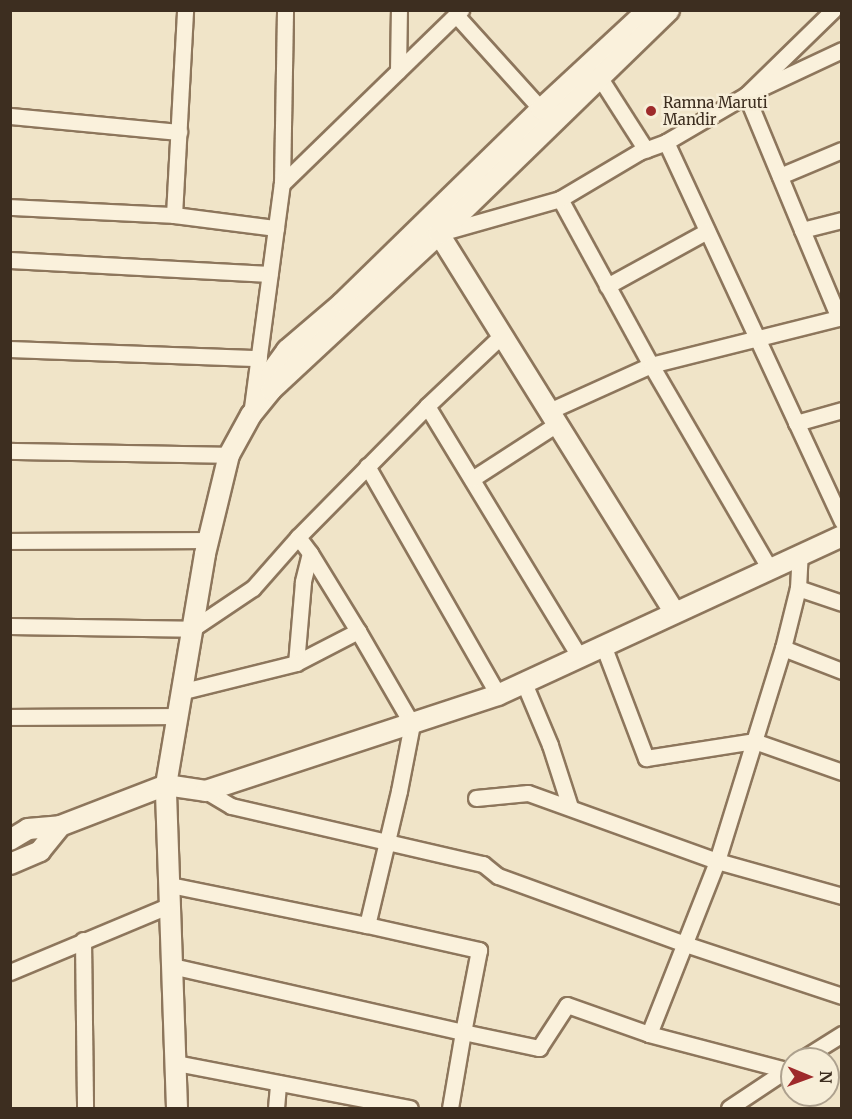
<!DOCTYPE html>
<style>
body{margin:0}
#map{position:relative;width:852px;height:1119px;overflow:hidden;background:#f0e4c8;font-family:Merriweather,serif}
div>[style]{position:absolute}
.roads{filter:drop-shadow(2px 0 #8d765c) drop-shadow(-2px 0 #8d765c) drop-shadow(0 2px #8d765c) drop-shadow(0 -2px #8d765c)}
.minor>*{height:15px;margin:-7.5px;padding:0 7.5px;transform-origin:7.5px;border-radius:7.5px;background:#faf1dc}
.tertiary>*{height:20px;margin:-10px;padding:0 10px;transform-origin:10px;border-radius:10px;background:#faf1dc}
.dots>*{width:16px;height:16px;translate:-50% -50%;box-sizing:border-box;border:3px solid #f7eed8;border-radius:50%}
span{translate:-50% -50%;white-space:nowrap;text-align:center;line-height:1.15;-webkit-text-stroke:5px #f7eed8;paint-order:stroke}
.poi-label{font-size:15px;color:#3d2e20}
.left{translate:0 -50%;text-align:left}
.frame{position:absolute;inset:0;border:12px solid #3d2e20;pointer-events:none}
.north{position:absolute;left:780px;top:1047px;width:60px;height:60px;box-sizing:border-box;background:#f7eed8;border:2px solid #ada18e;border-radius:50%;rotate:91deg;font-size:16px;font-weight:700;line-height:24px;text-align:center;color:#3d2e20}
.north::after{content:'';display:block;margin:auto;width:21px;height:27px;background:#9e2a2b;clip-path:polygon(50% 0,100% 100%,50% 72%,0 100%)}
</style>
<div id="map">
<div class="roads">
<div class="minor">
<div style="left:456px;top:15px;width:127px;rotate:47.9deg"></div>
<div style="left:398px;top:71px;width:61px;rotate:-89.1deg"></div>
<div style="left:600px;top:78px;width:85px;rotate:57.4deg"></div>
<div style="left:10px;top:116px;width:170px;rotate:5.4deg"></div>
<div style="left:666px;top:142px;width:418px;rotate:65.1deg"></div>
<div style="left:780px;top:176px;width:67px;rotate:-22.8deg"></div>
<div style="left:282px;top:184px;width:174px;rotate:-89deg"></div>
<div style="left:560px;top:199px;width:189px;rotate:61.3deg"></div>
<div style="left:651px;top:365px;width:235px;rotate:59.8deg"></div>
<div style="left:10px;top:207px;width:164px;rotate:2.8deg"></div>
<div style="left:174px;top:215px;width:205px;rotate:-86.9deg"></div>
<div style="left:174px;top:215px;width:103px;rotate:7.3deg"></div>
<div style="left:802px;top:230px;width:146px;rotate:-112.5deg"></div>
<div style="left:746px;top:95px;width:122px;rotate:-44.3deg"></div>
<div style="left:440px;top:233px;width:125px;rotate:-15.8deg"></div>
<div style="left:560px;top:199px;width:92px;rotate:-30.7deg"></div>
<div style="left:639px;top:152px;width:29px;rotate:-20deg"></div>
<div style="left:666px;top:142px;width:93px;rotate:-30.4deg"></div>
<div style="left:746px;top:95px;width:106px;rotate:-25.1deg"></div>
<div style="left:10px;top:260px;width:260px;rotate:3.1deg"></div>
<div style="left:607px;top:286px;width:114px;rotate:-28.8deg"></div>
<div style="left:839px;top:318px;width:95px;rotate:-112.8deg"></div>
<div style="left:802px;top:230px;width:41px;rotate:-14deg"></div>
<div style="left:10px;top:349px;width:249px;rotate:2.1deg"></div>
<div style="left:427px;top:406px;width:293px;rotate:58.7deg"></div>
<div style="left:549px;top:411px;width:112px;rotate:-24.3deg"></div>
<div style="left:651px;top:365px;width:197px;rotate:-14.1deg"></div>
<div style="left:251px;top:415px;width:233px;rotate:-82.4deg"></div>
<div style="left:282px;top:184px;width:250px;rotate:-44.2deg"></div>
<div style="left:796px;top:423px;width:48px;rotate:-15.8deg"></div>
<div style="left:10px;top:451px;width:219px;rotate:1deg"></div>
<div style="left:367px;top:466px;width:264px;rotate:60.2deg"></div>
<div style="left:472px;top:479px;width:101px;rotate:-32.9deg"></div>
<div style="left:298px;top:537px;width:20px;rotate:53deg"></div>
<div style="left:310px;top:553px;width:30px;rotate:104deg"></div>
<div style="left:303px;top:582px;width:81px;rotate:94.9deg"></div>
<div style="left:296px;top:663px;width:70px;rotate:-27.3deg"></div>
<div style="left:358px;top:631px;width:108px;rotate:59.9deg"></div>
<div style="left:412px;top:724px;width:68px;rotate:101deg"></div>
<div style="left:399px;top:791px;width:138px;rotate:103.4deg"></div>
<div style="left:367px;top:925px;width:115px;rotate:12.6deg"></div>
<div style="left:479px;top:950px;width:84px;rotate:101deg"></div>
<div style="left:463px;top:1032px;width:78px;rotate:11.9deg"></div>
<div style="left:539px;top:1048px;width:51px;rotate:-56.9deg"></div>
<div style="left:567px;top:1005px;width:87px;rotate:19.5deg"></div>
<div style="left:10px;top:541px;width:199px;rotate:-0.3deg"></div>
<div style="left:310px;top:553px;width:92px;rotate:58.4deg"></div>
<div style="left:798px;top:588px;width:46px;rotate:18.8deg"></div>
<div style="left:10px;top:626px;width:182px;rotate:0.9deg"></div>
<div style="left:192px;top:629px;width:73px;rotate:-33.9deg"></div>
<div style="left:253px;top:588px;width:68px;rotate:-48.6deg"></div>
<div style="left:298px;top:537px;width:184px;rotate:-45.4deg"></div>
<div style="left:427px;top:406px;width:103px;rotate:-43.4deg"></div>
<div style="left:603px;top:645px;width:121px;rotate:69.2deg"></div>
<div style="left:646px;top:758px;width:109px;rotate:-8.9deg"></div>
<div style="left:754px;top:741px;width:93px;rotate:19.4deg"></div>
<div style="left:783px;top:648px;width:63px;rotate:21.3deg"></div>
<div style="left:524px;top:683px;width:67px;rotate:67.2deg"></div>
<div style="left:550px;top:745px;width:65px;rotate:72.1deg"></div>
<div style="left:180px;top:692px;width:120px;rotate:-14deg"></div>
<div style="left:10px;top:717px;width:167px;rotate:-0.3deg"></div>
<div style="left:206px;top:791px;width:29px;rotate:31deg"></div>
<div style="left:231px;top:806px;width:259px;rotate:13deg"></div>
<div style="left:483px;top:864px;width:19px;rotate:39deg"></div>
<div style="left:498px;top:876px;width:199px;rotate:20deg"></div>
<div style="left:685px;top:944px;width:165px;rotate:18.3deg"></div>
<div style="left:476px;top:798px;width:52px;rotate:-5.5deg"></div>
<div style="left:528px;top:793px;width:201px;rotate:19.8deg"></div>
<div style="left:717px;top:861px;width:130px;rotate:15.6deg"></div>
<div style="left:170px;top:885px;width:201px;rotate:11.5deg"></div>
<div style="left:83px;top:940px;width:168px;rotate:89.3deg"></div>
<div style="left:172px;top:966px;width:298px;rotate:12.8deg"></div>
<div style="left:463px;top:1032px;width:77px;rotate:99.7deg"></div>
<div style="left:10px;top:972px;width:173px;rotate:-22.7deg"></div>
<div style="left:802px;top:1059px;width:47px;rotate:-32deg"></div>
<div style="left:176px;top:1063px;width:238px;rotate:10.9deg"></div>
<div style="left:276px;top:1108px;width:25px;rotate:-85deg"></div>
<div style="left:729px;top:1108px;width:69px;rotate:-33.7deg"></div>
<div style="left:786px;top:1070px;width:142px;rotate:-165.3deg"></div>
<div style="left:649px;top:1034px;width:186px;rotate:-68.5deg"></div>
<div style="left:717px;top:861px;width:223px;rotate:-72.8deg"></div>
<div style="left:783px;top:648px;width:62px;rotate:-76deg"></div>
<div style="left:798px;top:588px;width:34px;rotate:-87deg"></div>
</div>
<div class="tertiary">
<div style="left:439px;top:234px;width:445px;rotate:58.1deg"></div>
<div style="left:271px;top:390px;width:19px;rotate:-87deg"></div>
<div style="left:272px;top:371px;width:26px;rotate:-54deg"></div>
<div style="left:287px;top:350px;width:72px;rotate:-40.5deg"></div>
<div style="left:342px;top:303px;width:278px;rotate:-44.3deg"></div>
<div style="left:541px;top:109px;width:146px;rotate:-42.8deg"></div>
<div style="left:10px;top:840px;width:21px;rotate:-31deg"></div>
<div style="left:28px;top:829px;width:32px;rotate:-5deg"></div>
<div style="left:60px;top:826px;width:114px;rotate:-21.1deg"></div>
<div style="left:166px;top:785px;width:40px;rotate:8.5deg"></div>
<div style="left:206px;top:791px;width:307px;rotate:-18.2deg"></div>
<div style="left:498px;top:695px;width:379px;rotate:-24.8deg"></div>
<div style="left:10px;top:864px;width:33px;rotate:-23deg"></div>
<div style="left:40px;top:851px;width:32px;rotate:-51deg"></div>
<div style="left:177px;top:1108px;width:323px;rotate:-92deg"></div>
<div style="left:166px;top:785px;width:234px;rotate:-80.4deg"></div>
<div style="left:205px;top:554px;width:102px;rotate:-76.4deg"></div>
<div style="left:229px;top:455px;width:46px;rotate:-61.2deg"></div>
<div style="left:251px;top:415px;width:32px;rotate:-51deg"></div>
<div style="left:271px;top:390px;width:229px;rotate:-42.9deg"></div>
<div style="left:439px;top:234px;width:321px;rotate:-44.2deg"></div>
</div>
</div>
<div class="dots">
<div style="left:651px;top:111px;background:#9e2a2b"></div>
</div>
<div class="poi-label">
<span class="left" style="left:663px;top:111px">Ramna Maruti<br>Mandir</span>
</div>
<div class="frame"></div>
<div class="north">N</div>
</div>
